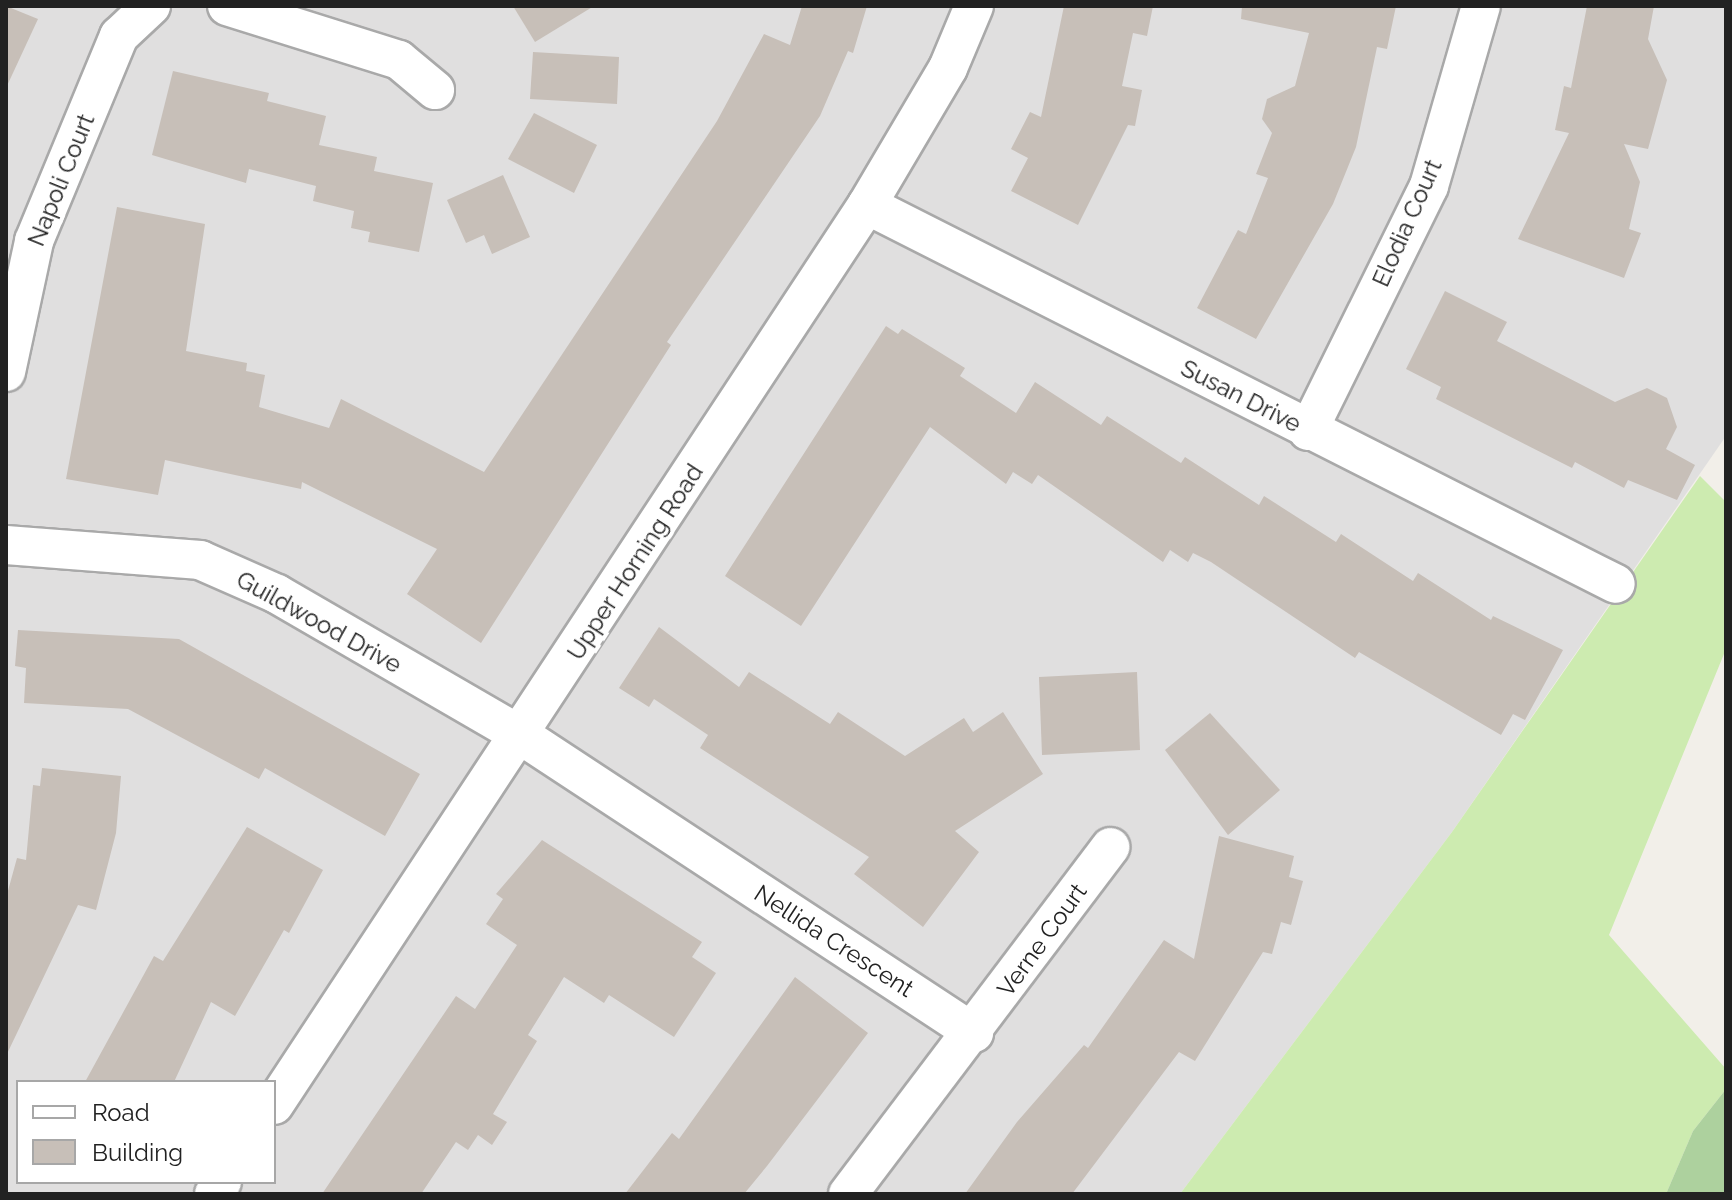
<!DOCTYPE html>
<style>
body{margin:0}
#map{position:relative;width:1732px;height:1200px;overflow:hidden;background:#f2efe9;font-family:Raleway,sans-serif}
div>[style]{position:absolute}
.residential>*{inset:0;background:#e0dfdf}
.grass>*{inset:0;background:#cdebb0}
.forest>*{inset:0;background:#add19e}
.building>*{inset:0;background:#c7bfb8}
.roads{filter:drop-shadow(2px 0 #a9a9a9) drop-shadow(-2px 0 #a9a9a9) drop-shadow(0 2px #a9a9a9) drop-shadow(0 -2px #a9a9a9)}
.street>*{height:38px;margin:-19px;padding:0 19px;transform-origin:19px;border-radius:19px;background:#fff}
span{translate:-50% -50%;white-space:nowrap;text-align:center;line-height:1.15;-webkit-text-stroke:8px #fff;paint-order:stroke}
.street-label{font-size:24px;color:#222}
.frame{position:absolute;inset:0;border:8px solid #222;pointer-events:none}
.legend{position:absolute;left:16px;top:1080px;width:260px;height:104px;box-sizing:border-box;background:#fff;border:2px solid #a7a7a7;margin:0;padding:10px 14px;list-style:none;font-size:24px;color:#222}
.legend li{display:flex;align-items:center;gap:16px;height:40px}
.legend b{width:40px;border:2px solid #a7a7a7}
</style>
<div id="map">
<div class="residential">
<div style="clip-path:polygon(evenodd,6px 6px,1726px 6px,1726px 436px,1452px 832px,1180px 1194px,6px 1194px,6px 6px,18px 1082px,274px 1082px,274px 1182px,18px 1182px,18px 1082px)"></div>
</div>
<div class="grass">
<div style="clip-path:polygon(1700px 476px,1726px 502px,1726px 649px,1609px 935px,1726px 1069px,1726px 1089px,1693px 1131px,1666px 1194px,1180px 1194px,1452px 832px)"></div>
</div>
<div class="forest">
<div style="clip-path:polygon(1726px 1089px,1726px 1194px,1666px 1194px,1693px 1131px)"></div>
</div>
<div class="building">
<div style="clip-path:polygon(6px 6px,38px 19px,6px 88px)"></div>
<div style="clip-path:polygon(513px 6px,594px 6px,535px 42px)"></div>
<div style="clip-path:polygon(802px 6px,867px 6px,853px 53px,848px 51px,820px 116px,667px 342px,671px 345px,481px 643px,407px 594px,437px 549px,302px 482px,301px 489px,165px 460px,158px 495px,66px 479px,117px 207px,205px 224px,186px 351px,247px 363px,246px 371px,265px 375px,259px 407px,329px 428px,341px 399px,484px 472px,717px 121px,764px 34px,790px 45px)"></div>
<div style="clip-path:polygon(1064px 6px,1153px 6px,1147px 36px,1133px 33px,1122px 86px,1142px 90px,1135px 126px,1128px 125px,1078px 225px,1011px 191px,1028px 158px,1011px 149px,1030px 112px,1041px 117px)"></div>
<div style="clip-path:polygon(1242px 6px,1396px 6px,1387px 49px,1377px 47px,1356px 147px,1333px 204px,1256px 339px,1197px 308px,1238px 230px,1246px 234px,1268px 178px,1256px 174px,1272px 133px,1262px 119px,1267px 99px,1295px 86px,1309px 33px,1241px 19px)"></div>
<div style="clip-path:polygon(1587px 6px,1654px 6px,1648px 39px,1667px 80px,1648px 149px,1624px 144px,1640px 182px,1629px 229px,1641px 233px,1624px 278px,1518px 239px,1569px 133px,1555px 130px,1564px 86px,1571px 88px)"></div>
<div style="clip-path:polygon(533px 52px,619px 57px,617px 104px,530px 99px)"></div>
<div style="clip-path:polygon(173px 71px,269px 93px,267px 101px,326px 116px,319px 145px,377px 157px,374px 171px,433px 183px,419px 252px,368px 242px,370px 232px,351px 228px,354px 211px,313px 201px,316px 186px,249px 169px,246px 183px,152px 155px)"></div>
<div style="clip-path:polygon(534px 113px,597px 145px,574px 193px,508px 159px)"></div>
<div style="clip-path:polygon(503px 175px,530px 237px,492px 254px,484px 235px,466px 243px,447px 200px)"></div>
<div style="clip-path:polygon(1445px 291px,1507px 322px,1497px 341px,1615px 402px,1647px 388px,1667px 398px,1677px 427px,1666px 449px,1695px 465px,1677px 500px,1628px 480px,1624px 488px,1575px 462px,1572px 468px,1436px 399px,1441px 387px,1406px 369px)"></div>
<div style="clip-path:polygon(886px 326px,898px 334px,902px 329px,965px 368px,960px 376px,1016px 413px,1035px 382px,1101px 425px,1107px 416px,1181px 463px,1185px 457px,1259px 505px,1264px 496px,1336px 542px,1341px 534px,1413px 581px,1418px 573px,1491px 620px,1493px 616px,1563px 650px,1525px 720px,1513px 714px,1501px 735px,1359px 652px,1355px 658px,1211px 562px,1193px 553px,1188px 562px,1170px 550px,1163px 562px,1038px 475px,1032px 484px,1013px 472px,1006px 484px,930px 427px,801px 626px,725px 576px)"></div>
<div style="clip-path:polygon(659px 627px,739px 687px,749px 672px,830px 724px,838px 712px,905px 756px,964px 718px,973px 732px,1003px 712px,1043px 774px,955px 831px,979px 852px,923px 927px,854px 874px,869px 857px,700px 748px,708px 735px,654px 699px,649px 707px,619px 688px)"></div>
<div style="clip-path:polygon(18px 630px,179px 639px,420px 774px,385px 836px,265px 768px,259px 779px,128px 709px,24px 703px,26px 668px,15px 666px)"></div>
<div style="clip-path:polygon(1137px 672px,1140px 750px,1042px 755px,1039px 677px)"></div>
<div style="clip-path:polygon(1210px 713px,1280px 790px,1228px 835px,1165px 750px)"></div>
<div style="clip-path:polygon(42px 768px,121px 776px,116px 833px,96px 910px,78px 905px,6px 1056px,6px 898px,17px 858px,26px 860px,33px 785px,40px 786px)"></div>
<div style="clip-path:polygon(247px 827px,323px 870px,289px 933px,284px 930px,235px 1016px,211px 1002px,174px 1082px,85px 1082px,154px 956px,163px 961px)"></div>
<div style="clip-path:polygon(1219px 836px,1294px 856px,1289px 877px,1303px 881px,1291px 925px,1281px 922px,1272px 954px,1263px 952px,1195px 1061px,1179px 1052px,1072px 1194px,965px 1194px,1017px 1122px,1084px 1045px,1088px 1048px,1164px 940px,1194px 959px)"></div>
<div style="clip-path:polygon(542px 840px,702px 942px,692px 957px,716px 973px,674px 1037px,609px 995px,604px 1003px,564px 977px,528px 1035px,537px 1041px,493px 1114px,507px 1122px,492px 1145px,478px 1135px,468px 1150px,456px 1142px,421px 1194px,322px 1194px,456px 996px,475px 1009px,517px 945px,486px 924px,503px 899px,496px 894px)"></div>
<div style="clip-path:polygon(795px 977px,868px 1033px,767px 1166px,744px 1194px,625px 1194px,672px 1133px,679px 1139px)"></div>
</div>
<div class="roads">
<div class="street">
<div style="left:227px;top:6px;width:180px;rotate:17.4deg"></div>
<div style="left:399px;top:60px;width:47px;rotate:39.8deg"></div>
<div style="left:867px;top:205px;width:839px;rotate:26.84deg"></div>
<div style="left:6px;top:372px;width:134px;rotate:-77.9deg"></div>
<div style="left:34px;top:241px;width:222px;rotate:-67.5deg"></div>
<div style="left:119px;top:36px;width:44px;rotate:-43.2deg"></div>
<div style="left:1308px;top:431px;width:273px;rotate:-63.7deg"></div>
<div style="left:1429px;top:186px;width:187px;rotate:-73.9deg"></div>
<div style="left:6px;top:545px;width:195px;rotate:4.4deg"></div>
<div style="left:200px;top:560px;width:84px;rotate:23.8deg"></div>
<div style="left:277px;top:594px;width:283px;rotate:30.1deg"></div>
<div style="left:522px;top:736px;width:541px;rotate:33.31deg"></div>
<div style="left:274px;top:1105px;width:1078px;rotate:-56.62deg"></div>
<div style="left:867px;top:205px;width:159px;rotate:-59.4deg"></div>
<div style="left:948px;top:68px;width:67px;rotate:-67.2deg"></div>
<div style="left:214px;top:1194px;width:14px;rotate:-56deg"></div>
<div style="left:848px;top:1194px;width:435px;rotate:-52.9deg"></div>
</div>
</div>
<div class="street-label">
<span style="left:61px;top:180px;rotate:-68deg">Napoli Court</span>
<span style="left:1407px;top:223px;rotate:-66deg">Elodia Court</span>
<span style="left:1241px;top:396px;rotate:27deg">Susan Drive</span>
<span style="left:635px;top:562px;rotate:-57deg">Upper Horning Road</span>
<span style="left:319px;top:622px;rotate:29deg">Guildwood Drive</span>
<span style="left:1042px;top:940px;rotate:-54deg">Verne Court</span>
<span style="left:834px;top:941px;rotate:33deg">Nellida Crescent</span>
</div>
<div class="frame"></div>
<ul class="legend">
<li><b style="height:10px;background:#fff"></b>Road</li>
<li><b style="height:22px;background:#c7bfb8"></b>Building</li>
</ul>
</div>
